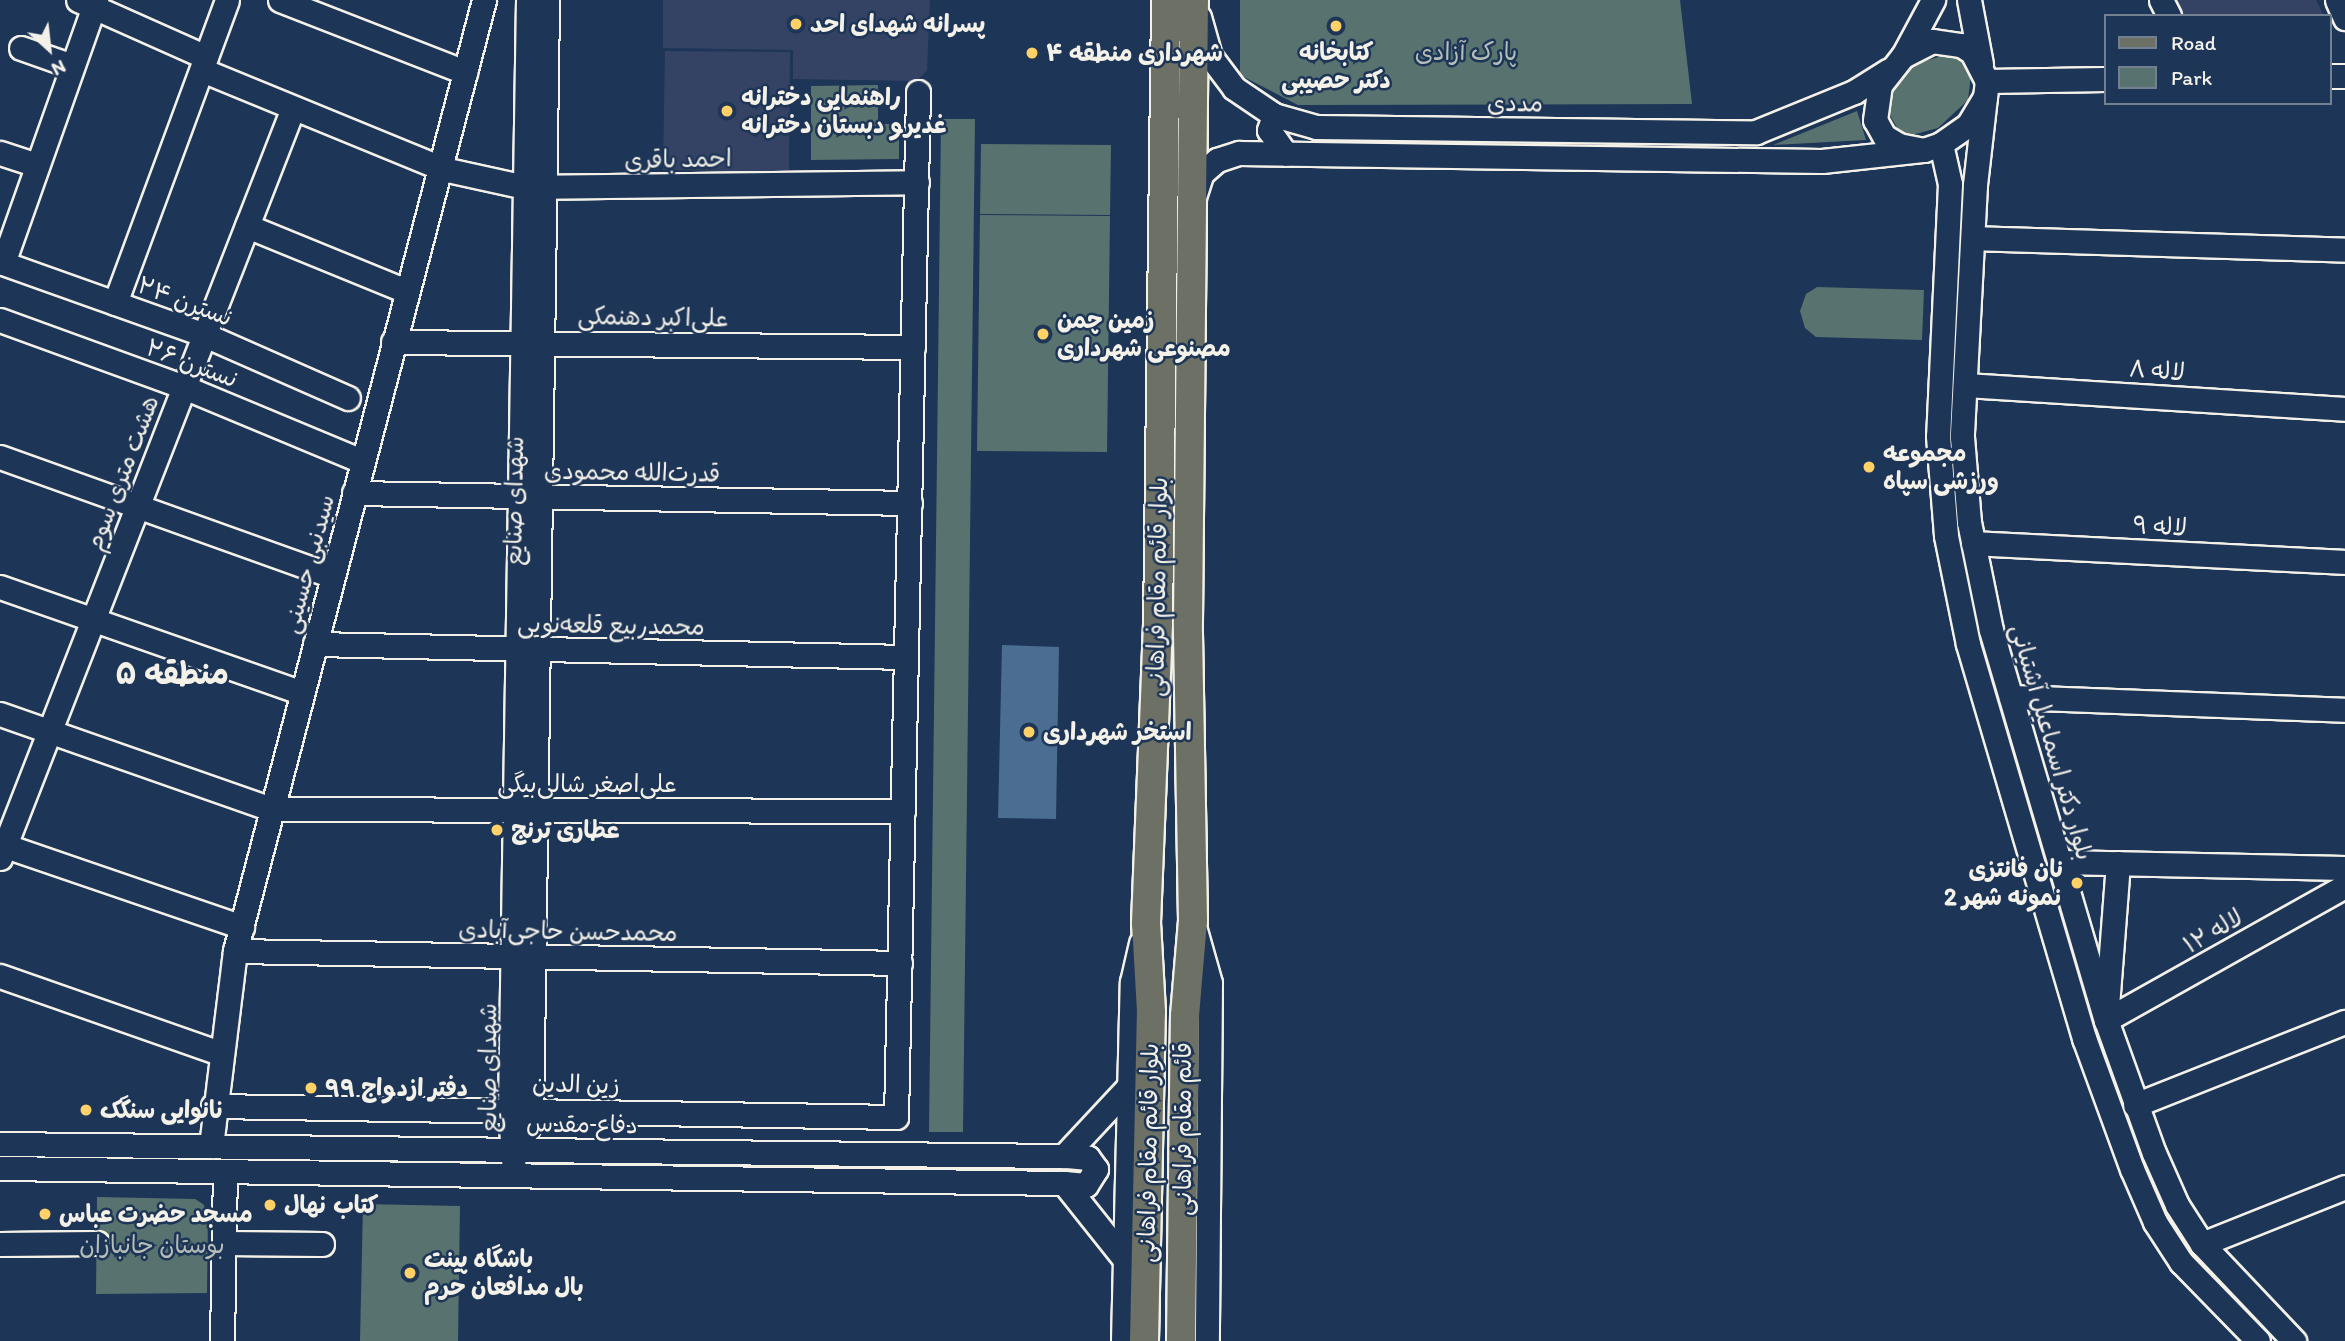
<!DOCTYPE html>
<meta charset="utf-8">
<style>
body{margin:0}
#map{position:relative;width:2345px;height:1341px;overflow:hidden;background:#1d3557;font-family:Itim,"Playpen Sans Arabic",sans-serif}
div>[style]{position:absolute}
.built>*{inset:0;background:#344364}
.green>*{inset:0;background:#58726f}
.water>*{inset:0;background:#4a6d91}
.roads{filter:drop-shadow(2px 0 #f4f1e8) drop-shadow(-2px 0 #f4f1e8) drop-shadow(0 2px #f4f1e8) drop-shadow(0 -2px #f4f1e8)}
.minor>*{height:23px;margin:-11.5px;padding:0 11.5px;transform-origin:11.5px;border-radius:11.5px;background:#1d3557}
.major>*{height:28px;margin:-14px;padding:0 14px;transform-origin:14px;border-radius:14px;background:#6c7065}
.dots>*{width:19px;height:19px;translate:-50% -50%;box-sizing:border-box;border:4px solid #1d3557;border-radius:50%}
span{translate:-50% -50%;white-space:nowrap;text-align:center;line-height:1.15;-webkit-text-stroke:5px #1d3557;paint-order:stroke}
.poi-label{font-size:24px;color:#f4f1e8;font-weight:700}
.left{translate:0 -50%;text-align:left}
.right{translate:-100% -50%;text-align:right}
.park-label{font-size:24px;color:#b6beb8}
.street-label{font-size:24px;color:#f4f1e8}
.district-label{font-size:32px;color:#f4f1e8;font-weight:700}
.legend{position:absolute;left:2104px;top:14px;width:228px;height:91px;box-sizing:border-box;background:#1d3557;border:2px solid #738091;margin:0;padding:9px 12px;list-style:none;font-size:21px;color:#f4f1e8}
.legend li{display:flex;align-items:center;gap:14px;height:35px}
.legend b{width:35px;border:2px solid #738091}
.north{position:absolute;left:14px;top:14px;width:70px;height:70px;-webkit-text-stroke:5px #1d3557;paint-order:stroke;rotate:153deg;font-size:19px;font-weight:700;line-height:28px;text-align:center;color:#f4f1e8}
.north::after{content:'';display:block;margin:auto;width:24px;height:32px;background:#f4f1e8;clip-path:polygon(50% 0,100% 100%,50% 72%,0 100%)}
</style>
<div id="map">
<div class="built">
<div style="clip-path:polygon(663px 0,930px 0,927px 70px,917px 81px,793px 79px,793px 50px,663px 48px)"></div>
<div style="clip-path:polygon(2170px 0,2316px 0,2324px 16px,2178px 16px)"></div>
<div style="clip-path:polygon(665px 51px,790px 52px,789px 172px,663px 170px)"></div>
</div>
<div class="green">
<div style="clip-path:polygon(1240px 0,1680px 0,1692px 104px,1298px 105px,1240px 75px)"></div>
<div style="clip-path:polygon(1945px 55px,1957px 57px,1971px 74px,1968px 100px,1938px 128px,1912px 135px,1899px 131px,1888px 112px,1893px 88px,1915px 64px)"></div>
<div style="clip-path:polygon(878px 85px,878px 124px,899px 124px,899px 159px,811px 160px,811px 86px)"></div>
<div style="clip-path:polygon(1857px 111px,1866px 140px,1773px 145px)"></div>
<div style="clip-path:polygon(941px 119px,975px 119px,963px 1132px,929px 1132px)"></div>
<div style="clip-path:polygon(981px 144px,1111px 145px,1110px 215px,980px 214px)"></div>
<div style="clip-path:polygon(980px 215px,1110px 216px,1107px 452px,977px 451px)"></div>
<div style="clip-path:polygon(1817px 287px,1924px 290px,1922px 340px,1816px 337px,1805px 328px,1800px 311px,1806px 294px)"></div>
<div style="clip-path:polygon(97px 1197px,195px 1199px,203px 1204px,208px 1213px,207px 1293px,96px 1294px)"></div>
<div style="clip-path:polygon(363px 1204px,460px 1206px,458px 1341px,360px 1341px)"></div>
</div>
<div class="water">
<div style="clip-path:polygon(1002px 645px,1059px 647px,1056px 819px,998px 818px)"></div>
</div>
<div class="roads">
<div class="minor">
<div style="left:78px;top:0;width:140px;rotate:24deg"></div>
<div style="left:280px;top:0;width:199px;rotate:21.3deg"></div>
<div style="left:1969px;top:0;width:65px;rotate:79.4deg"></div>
<div style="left:2161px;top:0;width:18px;rotate:63deg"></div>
<div style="left:2337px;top:0;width:20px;rotate:66deg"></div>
<div style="left:1199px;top:17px;width:41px;rotate:74.2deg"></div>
<div style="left:1210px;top:56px;width:40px;rotate:53deg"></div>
<div style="left:1234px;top:88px;width:48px;rotate:34deg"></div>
<div style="left:1274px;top:115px;width:44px;rotate:15.9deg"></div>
<div style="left:1316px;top:127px;width:440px;rotate:0.7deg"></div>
<div style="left:1756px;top:132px;width:106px;rotate:-22.2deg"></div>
<div style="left:1854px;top:92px;width:41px;rotate:-32.2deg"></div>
<div style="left:1932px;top:41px;width:29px;rotate:8deg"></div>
<div style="left:1961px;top:45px;width:13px;rotate:32deg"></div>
<div style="left:1972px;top:52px;width:33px;rotate:63deg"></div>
<div style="left:1987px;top:81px;width:16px;rotate:97deg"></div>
<div style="left:1985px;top:97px;width:33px;rotate:121deg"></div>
<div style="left:1968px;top:125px;width:33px;rotate:145deg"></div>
<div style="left:1941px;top:144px;width:18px;rotate:161deg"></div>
<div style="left:1924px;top:150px;width:25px;rotate:-169deg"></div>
<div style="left:1899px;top:145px;width:17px;rotate:-149deg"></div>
<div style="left:1884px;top:136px;width:18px;rotate:-119deg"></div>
<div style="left:1875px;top:120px;width:35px;rotate:-82deg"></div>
<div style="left:1880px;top:85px;width:37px;rotate:-52deg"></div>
<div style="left:1903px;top:56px;width:33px;rotate:-27deg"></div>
<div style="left:21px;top:48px;width:54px;rotate:19.4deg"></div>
<div style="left:1903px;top:56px;width:64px;rotate:-61.8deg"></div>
<div style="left:202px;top:70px;width:261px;rotate:22.3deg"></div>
<div style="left:443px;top:169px;width:84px;rotate:12.4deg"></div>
<div style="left:525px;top:187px;width:392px;rotate:-0.7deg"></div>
<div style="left:2329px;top:76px;width:16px"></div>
<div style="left:1987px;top:81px;width:118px;rotate:-1deg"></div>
<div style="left:1985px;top:97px;width:89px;rotate:96.5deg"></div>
<div style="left:1975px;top:185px;width:252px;rotate:93deg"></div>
<div style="left:1962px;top:437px;width:85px;rotate:85.3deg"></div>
<div style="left:1969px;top:522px;width:110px;rotate:78.5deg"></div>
<div style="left:1991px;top:630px;width:407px;rotate:73.6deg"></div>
<div style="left:2106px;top:1020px;width:141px;rotate:70.2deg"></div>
<div style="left:2154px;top:1153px;width:57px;rotate:66.1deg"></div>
<div style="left:2177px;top:1205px;width:46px;rotate:57.3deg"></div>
<div style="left:2202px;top:1244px;width:134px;rotate:46.5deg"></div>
<div style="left:1274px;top:115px;width:16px;rotate:108deg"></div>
<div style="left:1269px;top:130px;width:29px;rotate:55deg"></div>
<div style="left:1941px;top:144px;width:41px;rotate:77.3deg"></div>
<div style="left:1950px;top:184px;width:252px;rotate:92.7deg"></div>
<div style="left:1938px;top:436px;width:100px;rotate:85.4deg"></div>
<div style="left:1946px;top:536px;width:110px;rotate:78.5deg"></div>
<div style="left:1968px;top:644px;width:411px;rotate:73.6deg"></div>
<div style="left:2084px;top:1038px;width:140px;rotate:69.9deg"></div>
<div style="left:2132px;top:1169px;width:58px;rotate:66.5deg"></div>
<div style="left:2155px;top:1222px;width:48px;rotate:57deg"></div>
<div style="left:2181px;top:1262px;width:110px;rotate:45.7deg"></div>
<div style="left:0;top:153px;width:39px;rotate:18deg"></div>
<div style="left:1194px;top:197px;width:25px;rotate:-72deg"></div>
<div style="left:1202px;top:173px;width:20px;rotate:-41deg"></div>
<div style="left:1217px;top:160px;width:23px;rotate:-18deg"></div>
<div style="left:1239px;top:153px;width:583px;rotate:0.79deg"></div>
<div style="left:1822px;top:161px;width:103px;rotate:-6.2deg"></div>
<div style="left:247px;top:226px;width:172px;rotate:22.2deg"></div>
<div style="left:1973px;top:238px;width:372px;rotate:1.8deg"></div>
<div style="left:0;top:262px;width:218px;rotate:19.6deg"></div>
<div style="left:205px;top:335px;width:156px;rotate:23.8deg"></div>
<div style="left:3px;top:263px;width:279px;rotate:-70.5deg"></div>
<div style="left:115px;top:303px;width:323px;rotate:-69.7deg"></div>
<div style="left:0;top:320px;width:196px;rotate:20deg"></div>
<div style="left:184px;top:387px;width:193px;rotate:22.6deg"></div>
<div style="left:393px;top:342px;width:520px;rotate:0.55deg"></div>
<div style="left:1965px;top:385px;width:381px;rotate:3.6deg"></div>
<div style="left:0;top:457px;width:353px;rotate:19.7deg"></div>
<div style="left:354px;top:493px;width:556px;rotate:1.03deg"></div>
<div style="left:1973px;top:543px;width:372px;rotate:2.9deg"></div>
<div style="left:0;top:587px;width:320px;rotate:19.3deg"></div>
<div style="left:315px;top:644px;width:591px;rotate:1.26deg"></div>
<div style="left:2011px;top:697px;width:334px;rotate:2.2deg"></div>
<div style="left:0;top:714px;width:287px;rotate:19.3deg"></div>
<div style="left:271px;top:809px;width:632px;rotate:0.18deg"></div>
<div style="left:0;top:844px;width:256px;rotate:18.9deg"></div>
<div style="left:0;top:858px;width:805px;rotate:-68.66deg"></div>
<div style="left:2059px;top:862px;width:286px;rotate:1.2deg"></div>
<div style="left:2118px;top:863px;width:157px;rotate:94.4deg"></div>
<div style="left:2106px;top:1020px;width:274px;rotate:-29.3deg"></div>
<div style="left:1195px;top:930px;width:55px;rotate:74.2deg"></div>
<div style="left:1210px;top:983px;width:358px;rotate:90.5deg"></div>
<div style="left:235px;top:951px;width:665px;rotate:1.03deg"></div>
<div style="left:0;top:976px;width:233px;rotate:19.3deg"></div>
<div style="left:2135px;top:1105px;width:226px;rotate:-21.6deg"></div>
<div style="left:213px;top:1106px;width:683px;rotate:0.92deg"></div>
<div style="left:896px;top:1117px;width:1025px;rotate:-88.77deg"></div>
<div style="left:0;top:1144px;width:1064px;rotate:0.65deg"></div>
<div style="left:1064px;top:1156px;width:100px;rotate:-47deg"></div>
<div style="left:211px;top:1146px;width:196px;rotate:-83deg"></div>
<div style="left:235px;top:951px;width:983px;rotate:-75.33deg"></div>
<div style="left:516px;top:1150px;width:32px;rotate:-62deg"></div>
<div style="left:531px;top:1122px;width:1122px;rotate:-89.18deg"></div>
<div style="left:0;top:1168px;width:1064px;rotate:0.81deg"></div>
<div style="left:1064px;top:1183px;width:100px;rotate:51.5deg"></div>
<div style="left:514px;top:1174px;width:65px;rotate:-93.5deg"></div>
<div style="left:510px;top:1109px;width:1109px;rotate:-89.07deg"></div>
<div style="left:1064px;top:1183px;width:22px;rotate:5deg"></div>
<div style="left:1086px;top:1185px;width:19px;rotate:-58deg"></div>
<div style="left:1096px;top:1169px;width:14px;rotate:-126deg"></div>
<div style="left:1088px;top:1158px;width:24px;rotate:-175deg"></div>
<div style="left:224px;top:1243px;width:98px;rotate:0.6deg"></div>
<div style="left:0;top:1244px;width:97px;rotate:-0.6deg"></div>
<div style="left:2202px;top:1244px;width:154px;rotate:-21.7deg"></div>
<div style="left:222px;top:1341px;width:169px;rotate:-89deg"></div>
<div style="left:1123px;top:1341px;width:359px;rotate:-88.6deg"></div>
<div style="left:1132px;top:982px;width:40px;rotate:-77deg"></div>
</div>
<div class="major">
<div style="left:1144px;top:1341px;width:329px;rotate:-88.8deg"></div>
<div style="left:1151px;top:1012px;width:89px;rotate:-93.2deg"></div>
<div style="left:1146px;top:923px;width:300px;rotate:-87.7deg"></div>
<div style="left:1158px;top:623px;width:623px;rotate:-89.26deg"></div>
<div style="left:1181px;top:1341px;width:325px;rotate:-89.3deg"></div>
<div style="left:1185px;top:1016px;width:96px;rotate:-85.2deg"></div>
<div style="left:1193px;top:920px;width:298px;rotate:-91deg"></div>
<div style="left:1188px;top:622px;width:622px;rotate:-89.45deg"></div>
</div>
</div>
<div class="dots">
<div style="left:796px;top:24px;background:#ffd166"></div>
<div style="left:1336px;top:26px;background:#ffd166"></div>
<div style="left:1032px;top:53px;background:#ffd166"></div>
<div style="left:727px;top:111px;background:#ffd166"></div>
<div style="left:1043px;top:334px;background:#ffd166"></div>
<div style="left:1869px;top:467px;background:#ffd166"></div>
<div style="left:1029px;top:732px;background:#ffd166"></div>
<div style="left:497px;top:830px;background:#ffd166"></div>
<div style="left:2077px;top:883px;background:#ffd166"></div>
<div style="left:311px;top:1088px;background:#ffd166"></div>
<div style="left:86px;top:1110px;background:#ffd166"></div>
<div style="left:270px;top:1205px;background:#ffd166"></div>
<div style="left:45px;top:1214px;background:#ffd166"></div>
<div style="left:410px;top:1273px;background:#ffd166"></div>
</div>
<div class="poi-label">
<span class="left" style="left:810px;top:24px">پسرانه شهدای احد</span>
<span style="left:1336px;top:66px">کتابخانه<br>دکتر حصیبی</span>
<span class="left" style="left:1046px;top:53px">شهرداری منطقه ۴</span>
<span class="left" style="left:741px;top:111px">راهنمایی دخترانه<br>غدیرو دبستان دخترانه</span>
<span class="left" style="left:1057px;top:334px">زمین چمن<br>مصنوعی شهرداری</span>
<span class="left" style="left:1883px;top:467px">مجموعه<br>ورزشی سپاه</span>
<span class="left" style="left:1043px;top:732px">استخر شهرداری</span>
<span class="left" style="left:511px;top:830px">عطاری ترنج</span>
<span class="right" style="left:2063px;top:883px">نان فانتزی<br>نمونه شهر 2</span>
<span class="left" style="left:325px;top:1088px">دفتر ازدواج ۹۹</span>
<span class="left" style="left:100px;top:1110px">نانوایی سنگک</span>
<span class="left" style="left:284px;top:1205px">کتاب نهال</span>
<span class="left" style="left:59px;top:1214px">مسجد حضرت عباس</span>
<span class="left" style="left:424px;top:1273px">باشگاه پینت<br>بال مدافعان حرم</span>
</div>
<div class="park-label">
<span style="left:1466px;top:52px">پارک آزادی</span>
<span style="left:152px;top:1245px">بوستان جانبازان</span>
</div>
<div class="street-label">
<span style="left:1515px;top:103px;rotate:1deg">مددی</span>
<span style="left:678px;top:159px;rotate:-1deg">احمد باقری</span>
<span style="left:185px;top:301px;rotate:21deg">نسترن ۲۴</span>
<span style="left:653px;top:317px;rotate:1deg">علی‌اکبر دهنمکی</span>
<span style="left:192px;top:363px;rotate:21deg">نسترن ۲۶</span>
<span style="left:2157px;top:370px;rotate:4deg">لاله ۸</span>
<span style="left:632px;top:472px;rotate:1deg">قدرت‌الله محمودی</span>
<span style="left:122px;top:473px;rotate:-69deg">هشت متری سوم</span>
<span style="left:514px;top:501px;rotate:-89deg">شهدای صنایع</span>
<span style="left:2160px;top:526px;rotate:3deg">لاله ۹</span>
<span style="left:308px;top:564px;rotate:-75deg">سیدنبی حسینی</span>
<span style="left:1157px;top:587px;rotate:-89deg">بلوار قائم مقام فراهانی</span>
<span style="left:611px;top:625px;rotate:1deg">محمدربیع قلعه‌نویی</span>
<span style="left:2052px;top:742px;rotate:74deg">بلوار دکتر اسماعیل آشتیانی</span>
<span style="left:587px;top:784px">علی‌اصغر شالی‌بیگی</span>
<span style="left:568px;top:931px;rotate:1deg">محمدحسن حاجی‌آبادی</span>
<span style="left:2213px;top:931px;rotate:-30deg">لاله ۱۲</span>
<span style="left:488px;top:1068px;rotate:-90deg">شهدای صنایع</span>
<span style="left:576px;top:1084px;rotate:1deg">زین الدین</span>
<span style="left:582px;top:1124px;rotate:1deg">دفاع مقدس</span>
<span style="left:1183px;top:1129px;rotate:-90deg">قائم مقام فراهانی</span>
<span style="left:1148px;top:1153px;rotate:-89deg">بلوار قائم مقام فراهانی</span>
</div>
<div class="district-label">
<span style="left:172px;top:673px">منطقه ۵</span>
</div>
<ul class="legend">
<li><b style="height:9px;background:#6c7065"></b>Road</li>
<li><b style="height:19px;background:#58726f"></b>Park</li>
</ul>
<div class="north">N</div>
</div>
